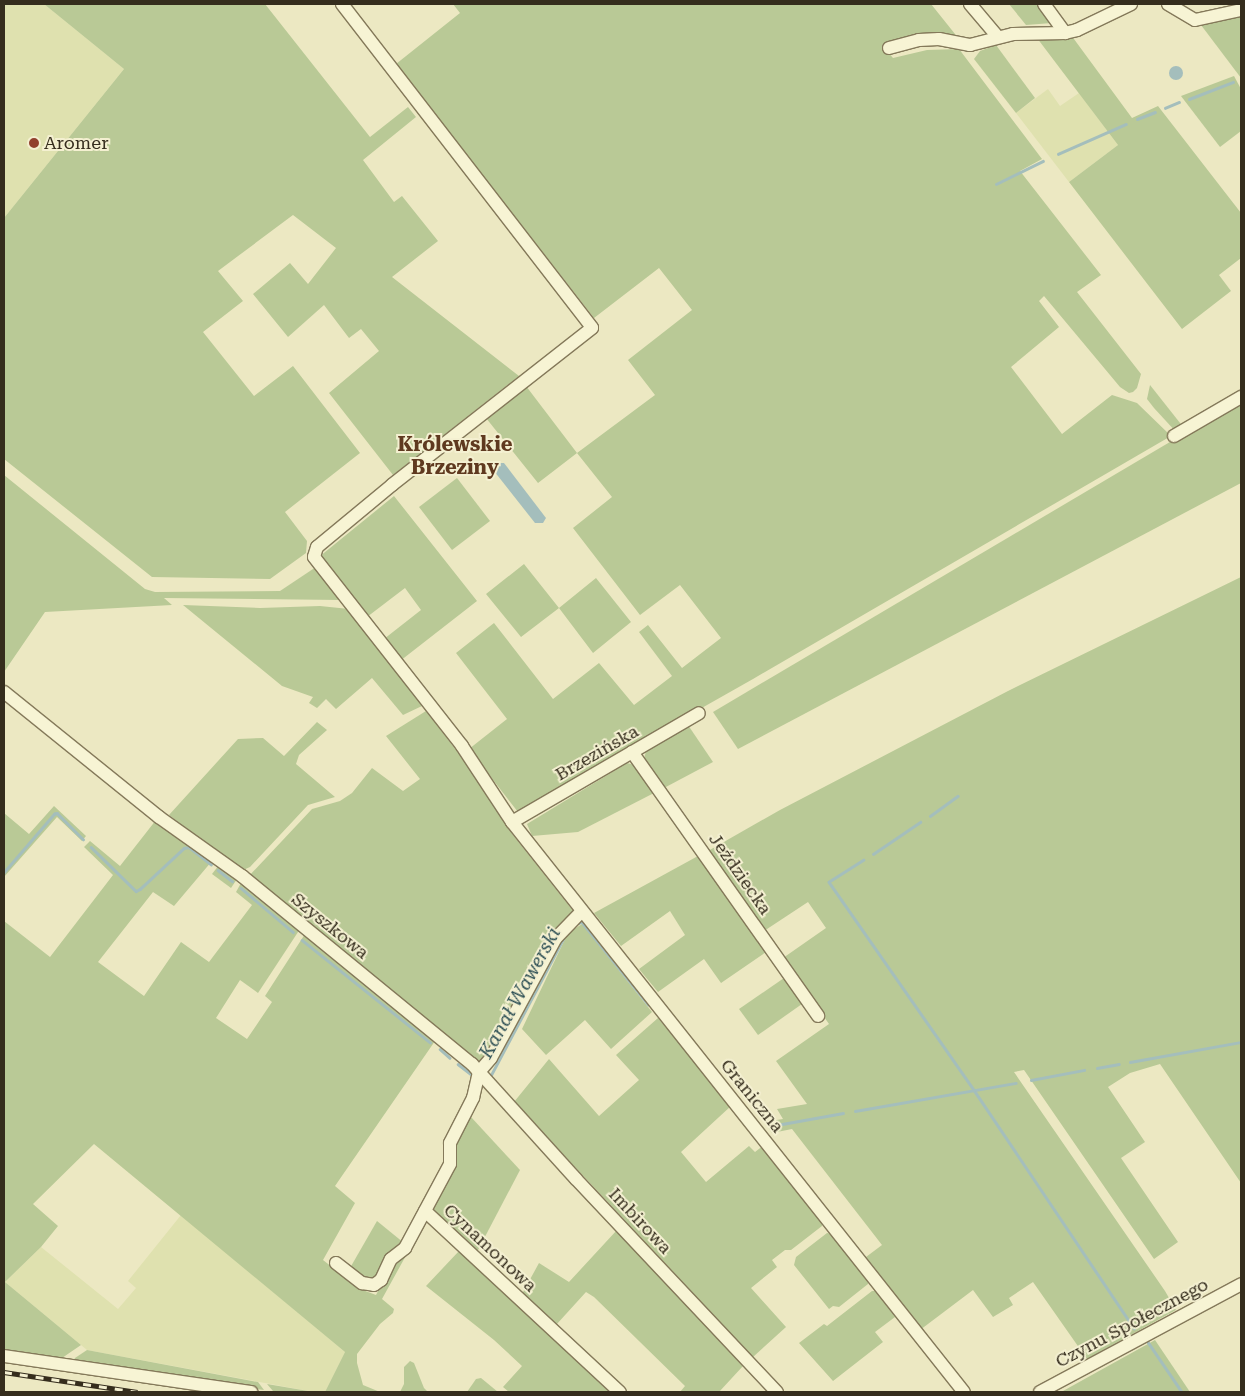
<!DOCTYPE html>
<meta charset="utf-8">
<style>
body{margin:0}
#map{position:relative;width:1245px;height:1396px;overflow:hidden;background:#ece8c2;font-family:"Roboto Serif",serif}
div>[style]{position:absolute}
.farmland>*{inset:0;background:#dfe1af}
.green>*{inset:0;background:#b9c996}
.water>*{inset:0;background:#a4bebc}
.round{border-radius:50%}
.stream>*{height:2.5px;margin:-1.25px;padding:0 1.25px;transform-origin:1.25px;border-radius:1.25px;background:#a4bebc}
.roads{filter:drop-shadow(1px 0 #84795a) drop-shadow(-1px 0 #84795a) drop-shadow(0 1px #84795a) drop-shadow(0 -1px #84795a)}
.minor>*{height:12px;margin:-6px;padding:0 6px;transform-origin:6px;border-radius:6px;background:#f7f4d4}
.rail>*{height:4.5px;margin-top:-2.25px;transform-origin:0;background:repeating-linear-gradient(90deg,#f4f0d1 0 8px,#352d1d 0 16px);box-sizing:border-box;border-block:1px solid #352d1d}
.dots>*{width:14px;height:14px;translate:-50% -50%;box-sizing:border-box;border:2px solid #f4f0d1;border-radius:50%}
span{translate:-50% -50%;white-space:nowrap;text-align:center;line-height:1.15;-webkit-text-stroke:4px #f4f0d1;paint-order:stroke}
.poi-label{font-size:18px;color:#352d1d}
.left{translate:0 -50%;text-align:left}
.street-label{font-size:18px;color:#352d1d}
.water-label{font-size:19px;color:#2d4f54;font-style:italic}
.quarter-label{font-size:20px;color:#5f391f;font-weight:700}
.frame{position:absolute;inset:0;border:5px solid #352d1d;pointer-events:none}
</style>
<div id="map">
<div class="farmland">
<div style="clip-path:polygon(4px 4px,44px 4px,124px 69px,4px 218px)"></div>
<div style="clip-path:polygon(1048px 89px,1060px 106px,1079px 93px,1118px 145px,1069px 182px,1016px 113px)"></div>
<div style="clip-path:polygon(181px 1215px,345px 1352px,325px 1392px,314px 1392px,87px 1350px,5px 1282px,41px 1247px,118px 1309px,136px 1288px,128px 1281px)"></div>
</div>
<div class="green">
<div style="clip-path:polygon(44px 4px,265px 4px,370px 137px,408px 107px,416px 117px,363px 160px,394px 202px,402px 196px,438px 241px,392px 277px,519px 376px,393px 475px,329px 393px,379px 351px,361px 329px,349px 338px,324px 305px,288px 337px,253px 294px,290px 263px,308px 284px,336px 248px,293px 215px,218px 271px,243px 301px,203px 332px,254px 396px,293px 366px,360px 453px,285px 512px,307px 541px,306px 553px,270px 579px,152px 577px,4px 459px,4px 218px,124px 69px)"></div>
<div style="clip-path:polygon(453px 4px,931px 4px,959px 39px,944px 33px,932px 33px,882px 45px,893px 58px,927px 50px,959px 49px,1042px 159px,1020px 171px,1101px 275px,1077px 292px,1141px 374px,1137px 388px,1133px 392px,1129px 393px,1120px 387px,1044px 296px,1039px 301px,1059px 327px,1011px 367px,1062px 434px,1112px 395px,1137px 403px,1171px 436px,753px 679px,518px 812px,469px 749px,507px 719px,456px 653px,494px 623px,553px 699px,599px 663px,634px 705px,672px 676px,639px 632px,648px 625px,682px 668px,721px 638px,680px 585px,640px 615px,573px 528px,612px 497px,577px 453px,538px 483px,486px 418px,526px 386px,577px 453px,655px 395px,628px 360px,692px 310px,659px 268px,594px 318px,396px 64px,460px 13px)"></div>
<div style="clip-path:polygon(1009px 4px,1040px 4px,1052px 23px,1026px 25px)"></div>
<div style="clip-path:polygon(1241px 14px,1241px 78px,1201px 25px)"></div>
<div style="clip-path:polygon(1071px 35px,1132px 118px,1158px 106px,1241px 213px,1241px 258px,1219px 275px,1231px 291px,1182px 329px,1069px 182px,1118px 145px,1037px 38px)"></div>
<div style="clip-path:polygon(996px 45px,1035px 98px,1016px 113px,974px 59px,980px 51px)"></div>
<div style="clip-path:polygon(1234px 76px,1241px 89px,1241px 131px,1220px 147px,1181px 96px)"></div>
<div style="clip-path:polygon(1150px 385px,1184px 428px,1177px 433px,1154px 408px,1147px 399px)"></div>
<div style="clip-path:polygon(1241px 400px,1241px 483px,738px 749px,713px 712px)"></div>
<div style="clip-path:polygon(4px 475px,145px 589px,155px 592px,280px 591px,316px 567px,341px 600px,164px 598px,172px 605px,45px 612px,4px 672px)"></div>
<div style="clip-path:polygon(457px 478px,490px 521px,452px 550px,419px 507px)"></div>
<div style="clip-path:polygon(394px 496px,477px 601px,400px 661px,384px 639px,421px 610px,405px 588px,367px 617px,319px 557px)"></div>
<div style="clip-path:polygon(524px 564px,559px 608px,596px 578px,631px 622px,593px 653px,559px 608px,521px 637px,486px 594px)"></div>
<div style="clip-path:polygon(1241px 577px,1241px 1183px,1160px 1064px,1130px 1073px,1108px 1087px,1145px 1142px,1121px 1158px,1178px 1242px,1154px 1259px,1024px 1070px,1014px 1072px,1165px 1291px,1176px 1310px,1087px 1359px,1033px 1282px,1009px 1298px,1013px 1305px,993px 1317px,973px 1290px,920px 1330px,862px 1260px,882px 1245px,792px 1129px,772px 1133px,764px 1122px,783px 1119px,777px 1109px,807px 1104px,776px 1061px,829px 1024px,783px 958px,826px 928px,808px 902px,764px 931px,708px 851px,780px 810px,1008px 691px)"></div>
<div style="clip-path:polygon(183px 605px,260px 608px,320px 606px,349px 609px,422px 706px,403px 715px,372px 678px,336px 709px,326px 699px,317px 708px,309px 703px,313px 697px,282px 686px)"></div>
<div style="clip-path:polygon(426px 711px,476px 776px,506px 820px,513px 835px,574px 912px,560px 926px,523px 984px,485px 1058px,477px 1061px,248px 877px,312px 809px,340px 801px,352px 793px,372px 768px,403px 791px,420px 779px,386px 736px)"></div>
<div style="clip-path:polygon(317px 722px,327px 730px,299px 755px,296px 764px,335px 797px,308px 805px,250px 867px,241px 871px,169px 815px,238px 739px,263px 738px,284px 756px)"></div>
<div style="clip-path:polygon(688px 725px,713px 762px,664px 788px,644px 759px,646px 751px)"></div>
<div style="clip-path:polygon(627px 763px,635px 765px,654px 793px,578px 832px,532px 836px,527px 824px)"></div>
<div style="clip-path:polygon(54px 806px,86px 836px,82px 841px,57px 817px,4px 877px,4px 813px,29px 834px)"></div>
<div style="clip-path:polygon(156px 820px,212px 861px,174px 906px,153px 892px,98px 962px,144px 996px,181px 942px,209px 962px,252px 905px,236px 892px,241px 883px,300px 929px,258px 993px,240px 980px,216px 1018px,247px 1039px,272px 1002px,265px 996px,305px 934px,435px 1041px,335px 1186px,355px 1203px,323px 1260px,360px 1289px,376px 1295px,388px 1272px,414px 1241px,382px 1299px,394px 1309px,393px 1313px,380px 1324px,357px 1354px,357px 1363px,363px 1385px,380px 1392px,325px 1392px,345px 1352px,94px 1144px,33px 1204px,58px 1226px,41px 1247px,5px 1282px,81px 1345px,62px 1358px,4px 1352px,4px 921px,50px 957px,113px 875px,84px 847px,90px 841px,120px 866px)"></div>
<div style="clip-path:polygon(698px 856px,766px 952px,721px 983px,704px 959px,658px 992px,639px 969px,685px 935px,670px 911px,621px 946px,594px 913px)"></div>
<div style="clip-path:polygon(219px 865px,237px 879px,231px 888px,212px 874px)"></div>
<div style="clip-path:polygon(582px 924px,652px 1012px,611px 1049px,585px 1020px,546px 1055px,522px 1029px,568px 933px)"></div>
<div style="clip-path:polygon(784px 978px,802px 1004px,758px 1035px,739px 1009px)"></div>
<div style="clip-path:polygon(658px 1018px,731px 1106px,681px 1152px,706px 1182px,749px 1146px,755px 1152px,764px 1145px,823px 1220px,822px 1226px,791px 1250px,785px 1250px,772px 1260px,777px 1267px,751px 1288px,786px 1327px,753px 1357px,514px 1102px,549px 1059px,599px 1116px,639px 1080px,616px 1055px)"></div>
<div style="clip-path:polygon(471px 1117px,520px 1170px,477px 1252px,431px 1209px,457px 1143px)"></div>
<div style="clip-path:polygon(377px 1221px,404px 1243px,375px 1279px,365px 1280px,350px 1268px)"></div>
<div style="clip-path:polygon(617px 1230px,743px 1366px,719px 1392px,680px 1392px,685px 1386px,594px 1297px,586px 1292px,556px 1325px,522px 1294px,539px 1263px,569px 1282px)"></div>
<div style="clip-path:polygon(827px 1233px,833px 1234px,868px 1278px,868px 1284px,839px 1307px,833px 1306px,829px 1309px,794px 1265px,796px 1257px)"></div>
<div style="clip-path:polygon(459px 1251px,489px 1280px,610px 1392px,509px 1392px,503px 1387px,522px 1366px,494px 1340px,426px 1286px)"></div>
<div style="clip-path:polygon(872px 1291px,879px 1291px,901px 1319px,895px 1317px,875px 1332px,883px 1342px,833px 1381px,799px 1343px,824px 1324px,827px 1326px)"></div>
<div style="clip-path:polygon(1155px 1340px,1190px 1392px,1064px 1392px,1063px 1391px)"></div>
<div style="clip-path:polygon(87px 1350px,258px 1382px,264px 1390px,72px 1364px,75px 1358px)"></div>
<div style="clip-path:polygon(410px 1361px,414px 1363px,424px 1388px,428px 1392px,400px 1392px,404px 1384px,404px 1367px)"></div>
<div style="clip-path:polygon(481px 1378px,498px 1392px,467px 1392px,476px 1379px)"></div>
<div style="clip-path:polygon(267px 1384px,314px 1392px,273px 1391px)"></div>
</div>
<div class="water">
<div class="round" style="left:1169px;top:66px;width:14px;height:14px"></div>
<div style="clip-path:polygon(499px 463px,504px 463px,546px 518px,543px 523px,535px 523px,494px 471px,493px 468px)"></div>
</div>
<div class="stream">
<div style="left:1189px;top:99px;width:47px;rotate:-21.1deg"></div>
<div style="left:1165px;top:108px;width:15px;rotate:-23deg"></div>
<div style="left:1137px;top:119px;width:19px;rotate:-21deg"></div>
<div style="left:1058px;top:154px;width:74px;rotate:-23.8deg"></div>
<div style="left:996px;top:184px;width:52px;rotate:-26.1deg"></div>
<div style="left:930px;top:816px;width:34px;rotate:-36deg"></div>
<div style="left:91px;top:847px;width:63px;rotate:44.4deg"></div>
<div style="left:136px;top:891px;width:4px;rotate:-27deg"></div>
<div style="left:140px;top:889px;width:60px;rotate:-43deg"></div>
<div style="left:184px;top:848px;width:5px;rotate:-11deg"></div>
<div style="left:189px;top:847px;width:28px;rotate:38deg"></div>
<div style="left:873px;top:854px;width:57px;rotate:-34.2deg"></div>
<div style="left:864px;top:860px;width:41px;rotate:147.8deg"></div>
<div style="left:829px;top:882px;width:254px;rotate:55.1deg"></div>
<div style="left:974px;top:1090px;width:287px;rotate:56.1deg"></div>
<div style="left:218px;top:870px;width:18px;rotate:38deg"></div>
<div style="left:4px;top:872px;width:77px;rotate:-49.2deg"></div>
<div style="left:54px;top:814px;width:3px;rotate:-18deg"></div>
<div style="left:57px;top:813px;width:37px;rotate:45deg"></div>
<div style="left:241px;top:888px;width:68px;rotate:40.2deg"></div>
<div style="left:579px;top:923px;width:3px;rotate:-45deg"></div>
<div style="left:581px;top:921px;width:107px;rotate:51.1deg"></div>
<div style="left:302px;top:940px;width:164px;rotate:38.6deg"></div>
<div style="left:440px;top:1049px;width:13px;rotate:42deg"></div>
<div style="left:1130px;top:1062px;width:113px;rotate:-10.2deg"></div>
<div style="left:458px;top:1064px;width:18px;rotate:38deg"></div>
<div style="left:1097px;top:1068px;width:22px;rotate:-10deg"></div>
<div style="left:491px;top:1075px;width:154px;rotate:-62.1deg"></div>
<div style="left:1031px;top:1080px;width:54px;rotate:-10.7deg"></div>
<div style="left:855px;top:1111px;width:163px;rotate:-9.9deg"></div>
<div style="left:771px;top:1126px;width:73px;rotate:-10.2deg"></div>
<div style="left:1148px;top:1342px;width:60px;rotate:55.8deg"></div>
</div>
<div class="roads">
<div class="minor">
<div style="left:342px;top:4px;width:409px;rotate:52.3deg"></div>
<div style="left:592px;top:328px;width:254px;rotate:141.9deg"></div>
<div style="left:392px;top:485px;width:97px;rotate:140.4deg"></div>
<div style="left:317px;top:547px;width:10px;rotate:107deg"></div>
<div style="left:314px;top:557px;width:240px;rotate:51.9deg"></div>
<div style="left:462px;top:746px;width:91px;rotate:56.7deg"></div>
<div style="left:512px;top:822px;width:727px;rotate:51.59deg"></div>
<div style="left:970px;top:4px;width:43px;rotate:49.7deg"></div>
<div style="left:1044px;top:4px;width:36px;rotate:54deg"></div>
<div style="left:1168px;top:4px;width:31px;rotate:31deg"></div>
<div style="left:1195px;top:20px;width:47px;rotate:-12.3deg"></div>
<div style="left:889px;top:48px;width:31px;rotate:-15deg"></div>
<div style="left:919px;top:40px;width:20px;rotate:-3deg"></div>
<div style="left:939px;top:39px;width:32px;rotate:11deg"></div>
<div style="left:970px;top:45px;width:44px;rotate:-14.3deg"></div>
<div style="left:1013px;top:34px;width:52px;rotate:-1.1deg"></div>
<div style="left:1065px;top:33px;width:12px;rotate:-14deg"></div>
<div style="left:1077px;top:30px;width:60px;rotate:-25.7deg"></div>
<div style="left:1174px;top:436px;width:78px;rotate:-30.2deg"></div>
<div style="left:4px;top:692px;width:199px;rotate:38.9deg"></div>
<div style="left:159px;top:817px;width:102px;rotate:35.4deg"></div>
<div style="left:242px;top:876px;width:297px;rotate:39.3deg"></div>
<div style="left:472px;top:1064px;width:11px;rotate:49deg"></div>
<div style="left:479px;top:1072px;width:18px;rotate:-49deg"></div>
<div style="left:491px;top:1058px;width:136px;rotate:-61.6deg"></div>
<div style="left:556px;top:938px;width:37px;rotate:-46deg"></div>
<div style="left:632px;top:752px;width:323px;rotate:54.8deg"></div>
<div style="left:512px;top:822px;width:216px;rotate:-30.2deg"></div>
<div style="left:479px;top:1072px;width:144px;rotate:47.8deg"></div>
<div style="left:576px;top:1179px;width:293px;rotate:46.7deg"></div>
<div style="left:425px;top:1211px;width:266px;rotate:42.9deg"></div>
<div style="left:336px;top:1263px;width:33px;rotate:38deg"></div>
<div style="left:362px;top:1283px;width:12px;rotate:9deg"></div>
<div style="left:374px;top:1285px;width:9px;rotate:-36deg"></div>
<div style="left:381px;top:1280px;width:23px;rotate:-65deg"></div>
<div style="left:391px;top:1259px;width:18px;rotate:-38deg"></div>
<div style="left:405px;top:1248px;width:95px;rotate:-61.8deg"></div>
<div style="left:450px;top:1164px;width:21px;rotate:-90deg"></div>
<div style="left:450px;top:1143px;width:51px;rotate:-62.9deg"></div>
<div style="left:473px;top:1098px;width:27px;rotate:-77deg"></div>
<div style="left:4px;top:1356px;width:250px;rotate:8.3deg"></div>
<div style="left:1040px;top:1392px;width:228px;rotate:-28.2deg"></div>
</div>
</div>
<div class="rail">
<div style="left:4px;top:1372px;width:135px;rotate:8.5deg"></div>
</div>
<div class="dots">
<div style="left:34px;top:143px;background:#91402d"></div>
</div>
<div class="poi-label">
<span class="left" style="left:44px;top:143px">Aromer</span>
</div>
<div class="street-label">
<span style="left:597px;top:753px;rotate:-30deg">Brzezińska</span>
<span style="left:740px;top:874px;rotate:55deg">Jeździecka</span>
<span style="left:330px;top:926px;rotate:39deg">Szyszkowa</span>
<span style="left:752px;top:1096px;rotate:51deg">Graniczna</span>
<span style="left:640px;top:1221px;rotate:47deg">Imbirowa</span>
<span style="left:490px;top:1248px;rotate:43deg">Cynamonowa</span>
<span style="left:1132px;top:1323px;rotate:-28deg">Czynu Społecznego</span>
</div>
<div class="water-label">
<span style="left:520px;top:993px;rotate:-61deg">Kanał Wawerski</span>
</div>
<div class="quarter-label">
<span style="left:455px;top:456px">Królewskie<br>Brzeziny</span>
</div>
<div class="frame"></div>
</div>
